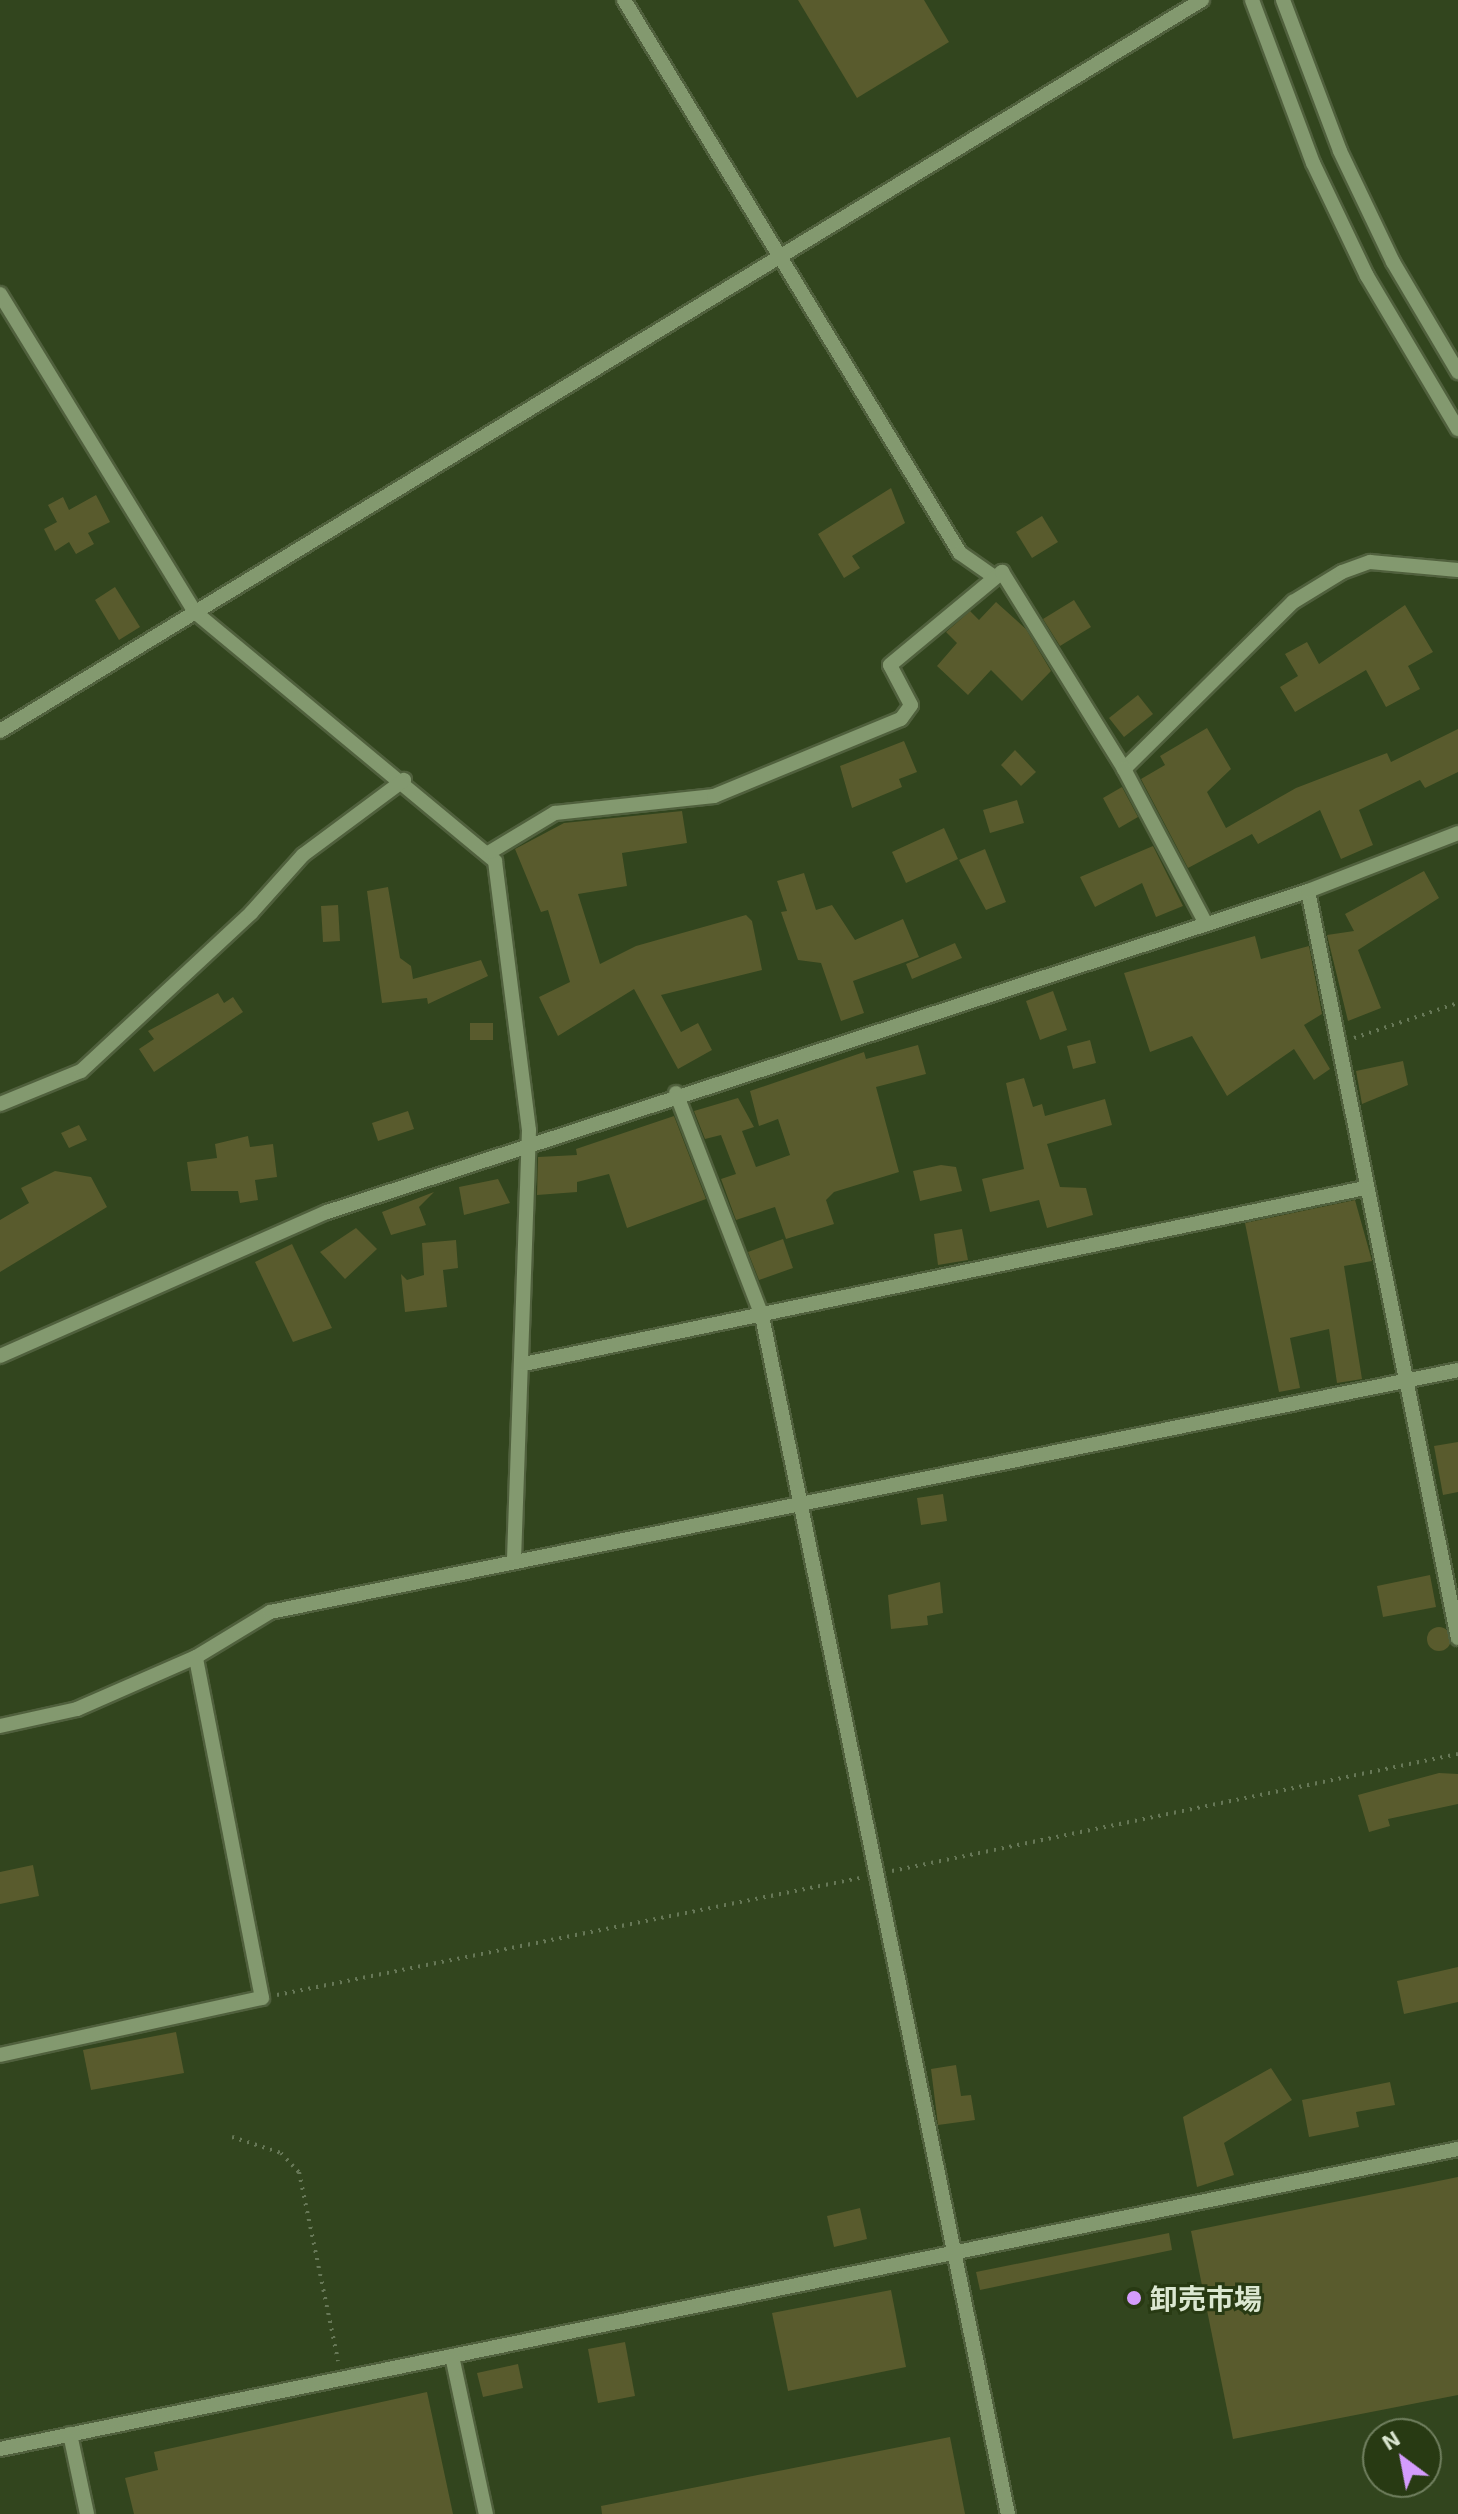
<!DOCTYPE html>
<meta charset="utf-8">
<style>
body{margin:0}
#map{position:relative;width:1458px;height:2514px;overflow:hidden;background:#32451e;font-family:"Exo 2","Noto Sans JP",sans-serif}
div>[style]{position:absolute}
.building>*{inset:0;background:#595b2d}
.round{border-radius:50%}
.path>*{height:4px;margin-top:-2px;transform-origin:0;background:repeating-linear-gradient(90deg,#677857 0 2px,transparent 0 8px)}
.roads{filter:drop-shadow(2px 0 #50603d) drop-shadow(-2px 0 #50603d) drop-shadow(0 2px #50603d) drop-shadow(0 -2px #50603d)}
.minor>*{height:14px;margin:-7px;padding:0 7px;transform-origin:7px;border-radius:7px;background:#83996f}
.dots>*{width:22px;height:22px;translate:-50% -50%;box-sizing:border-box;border:4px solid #283a13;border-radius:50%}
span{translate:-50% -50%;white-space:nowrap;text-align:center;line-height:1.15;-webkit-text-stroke:6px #283a13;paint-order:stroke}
.poi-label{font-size:28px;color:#dbe7d1;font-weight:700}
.left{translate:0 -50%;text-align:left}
.north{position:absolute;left:1362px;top:2418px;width:80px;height:80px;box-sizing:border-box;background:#283a13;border:2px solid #707f5f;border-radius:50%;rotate:328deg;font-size:22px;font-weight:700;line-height:32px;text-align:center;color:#dbe7d1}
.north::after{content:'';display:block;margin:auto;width:28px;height:36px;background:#d49cfc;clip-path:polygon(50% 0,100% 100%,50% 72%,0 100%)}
</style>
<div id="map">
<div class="building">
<div style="clip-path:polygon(798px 0,924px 0,949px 42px,857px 98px)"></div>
<div style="clip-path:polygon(891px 488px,905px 523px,852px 556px,860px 568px,844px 578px,818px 534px)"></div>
<div style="clip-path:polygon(96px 495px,110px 522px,88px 533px,94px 544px,76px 554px,69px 542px,55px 551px,44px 529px,57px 522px,48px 505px,63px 497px,69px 510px)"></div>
<div style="clip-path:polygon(1042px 516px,1058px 542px,1032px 558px,1016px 532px)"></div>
<div style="clip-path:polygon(115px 587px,140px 627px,119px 640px,95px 600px)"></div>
<div style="clip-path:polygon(1074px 600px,1091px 627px,1060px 646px,1043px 619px)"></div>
<div style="clip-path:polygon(996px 602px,1026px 629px,1051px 671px,1022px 701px,991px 670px,968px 695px,937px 666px,957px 643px,946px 632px,970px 611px,979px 620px)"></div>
<div style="clip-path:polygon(1405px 605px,1433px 652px,1408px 666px,1420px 689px,1386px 707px,1366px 670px,1295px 712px,1280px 687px,1298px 676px,1285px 654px,1307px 642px,1319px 664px)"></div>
<div style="clip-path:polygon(1138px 695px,1153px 714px,1124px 737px,1109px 718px)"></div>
<div style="clip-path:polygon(1207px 728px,1231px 769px,1207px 792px,1226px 828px,1296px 788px,1387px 753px,1391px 762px,1458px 729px,1458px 772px,1425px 788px,1420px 780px,1359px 810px,1373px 845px,1341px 859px,1320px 810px,1258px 844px,1252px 834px,1188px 868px,1141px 779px,1165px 765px,1160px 756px)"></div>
<div style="clip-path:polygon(904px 741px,917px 772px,899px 779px,902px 787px,852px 808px,840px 766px)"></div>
<div style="clip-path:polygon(1015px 750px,1036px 772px,1021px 786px,1001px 765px)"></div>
<div style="clip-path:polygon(1122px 787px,1138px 817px,1119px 828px,1103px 798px)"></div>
<div style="clip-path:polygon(1017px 800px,1024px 823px,990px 833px,983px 810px)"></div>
<div style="clip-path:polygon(682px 811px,687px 843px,622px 853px,627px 886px,578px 894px,600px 964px,636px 946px,746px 915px,752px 921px,762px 970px,661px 995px,681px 1032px,698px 1023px,712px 1050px,678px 1069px,634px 989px,558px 1036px,539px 997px,570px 982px,548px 910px,541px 912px,515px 849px,564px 823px)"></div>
<div style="clip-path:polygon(944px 828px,958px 859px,906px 883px,892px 852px)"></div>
<div style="clip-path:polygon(1153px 846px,1183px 906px,1156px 917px,1142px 883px,1095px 907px,1080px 877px)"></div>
<div style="clip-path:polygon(985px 849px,1006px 902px,986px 910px,959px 860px)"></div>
<div style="clip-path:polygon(1424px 871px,1439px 898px,1358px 950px,1381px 1008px,1348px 1021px,1327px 935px,1354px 931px,1345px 914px)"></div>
<div style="clip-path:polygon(804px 873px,816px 910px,832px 905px,855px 940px,903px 919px,919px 957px,853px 981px,864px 1013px,841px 1021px,821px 963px,798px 960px,781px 912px,787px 911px,777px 881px)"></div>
<div style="clip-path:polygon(388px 887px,400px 958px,411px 966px,413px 979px,481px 960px,488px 976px,428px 1004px,427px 998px,382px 1003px,367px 891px)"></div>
<div style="clip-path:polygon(338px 905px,340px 941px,323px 942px,321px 906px)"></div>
<div style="clip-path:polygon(1255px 936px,1261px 959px,1309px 946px,1322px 1014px,1304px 1025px,1330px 1069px,1314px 1080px,1294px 1049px,1227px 1096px,1192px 1036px,1150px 1052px,1124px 973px)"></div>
<div style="clip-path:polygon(955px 943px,962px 958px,912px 979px,906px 964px)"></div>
<div style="clip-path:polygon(1053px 991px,1067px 1030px,1040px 1040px,1026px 1001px)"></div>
<div style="clip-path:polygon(218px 993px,224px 1003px,233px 997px,243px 1012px,154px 1072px,139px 1049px,154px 1039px,148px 1031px)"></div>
<div style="clip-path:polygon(470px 1023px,493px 1023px,493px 1040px,470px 1040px)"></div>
<div style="clip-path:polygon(1090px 1040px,1096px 1063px,1073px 1069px,1067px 1046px)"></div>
<div style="clip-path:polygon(918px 1045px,926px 1074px,876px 1087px,899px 1172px,834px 1192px,826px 1200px,834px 1224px,786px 1239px,775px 1207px,736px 1220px,721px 1179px,736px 1174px,721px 1135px,705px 1139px,694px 1111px,738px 1098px,754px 1127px,742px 1131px,756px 1167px,790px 1155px,778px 1119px,759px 1126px,750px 1091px,864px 1052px,866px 1059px)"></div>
<div style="clip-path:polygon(1403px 1061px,1408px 1085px,1362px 1104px,1356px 1071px)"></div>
<div style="clip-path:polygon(1024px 1078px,1033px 1107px,1042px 1104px,1045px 1116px,1105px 1099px,1112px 1125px,1047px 1144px,1060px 1187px,1086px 1188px,1093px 1215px,1047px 1228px,1039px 1200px,990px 1212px,982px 1179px,1024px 1169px,1006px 1083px)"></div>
<div style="clip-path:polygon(408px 1111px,414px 1129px,378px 1141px,372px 1123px)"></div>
<div style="clip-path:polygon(674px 1116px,706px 1199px,627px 1228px,609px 1174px,577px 1182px,577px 1192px,537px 1195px,538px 1157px,577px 1155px,576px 1149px)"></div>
<div style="clip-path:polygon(79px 1125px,87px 1140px,69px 1148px,61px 1133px)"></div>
<div style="clip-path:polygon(248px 1136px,250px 1147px,273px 1144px,277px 1177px,255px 1180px,258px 1200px,240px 1203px,238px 1191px,191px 1191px,187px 1162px,217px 1158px,215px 1144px)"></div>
<div style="clip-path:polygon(941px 1165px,956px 1167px,962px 1191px,920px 1201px,913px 1171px)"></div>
<div style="clip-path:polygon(55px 1171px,91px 1177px,107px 1207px,0 1272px,0 1220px,29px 1203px,21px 1188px)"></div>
<div style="clip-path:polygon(498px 1179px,510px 1203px,464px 1215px,459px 1187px)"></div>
<div style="clip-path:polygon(434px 1192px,419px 1207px,426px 1225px,391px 1235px,382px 1212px)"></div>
<div style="clip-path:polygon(1355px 1200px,1372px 1261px,1344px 1266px,1362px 1379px,1337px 1383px,1329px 1329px,1290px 1338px,1300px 1388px,1279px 1392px,1245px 1223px)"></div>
<div style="clip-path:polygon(356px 1228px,377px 1249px,345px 1279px,320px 1252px)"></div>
<div style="clip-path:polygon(962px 1229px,968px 1260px,938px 1265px,934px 1234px)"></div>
<div style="clip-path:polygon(783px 1239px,793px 1268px,759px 1280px,748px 1252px)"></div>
<div style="clip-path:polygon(456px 1240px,458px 1268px,443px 1270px,447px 1307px,405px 1312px,401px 1274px,407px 1280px,424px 1275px,422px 1243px)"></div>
<div style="clip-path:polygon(292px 1244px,332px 1328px,293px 1342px,255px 1262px)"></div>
<div style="clip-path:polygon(1458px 1442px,1458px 1492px,1443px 1495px,1434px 1446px)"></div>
<div style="clip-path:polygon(943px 1494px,947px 1521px,921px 1525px,917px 1498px)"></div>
<div style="clip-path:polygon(1430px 1575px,1436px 1607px,1383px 1617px,1377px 1586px)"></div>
<div style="clip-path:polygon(940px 1582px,943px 1613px,927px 1616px,928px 1625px,891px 1629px,888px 1595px)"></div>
<div class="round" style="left:1427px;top:1627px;width:24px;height:24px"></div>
<div style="clip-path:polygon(1439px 1773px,1458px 1774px,1458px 1804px,1388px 1819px,1390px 1826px,1369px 1832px,1358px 1795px)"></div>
<div style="clip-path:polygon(33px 1865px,39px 1896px,0 1904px,0 1872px)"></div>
<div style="clip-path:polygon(1458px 1967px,1458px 2002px,1404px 2014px,1397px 1981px)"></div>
<div style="clip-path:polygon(176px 2032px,184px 2073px,91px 2090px,83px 2050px)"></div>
<div style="clip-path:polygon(956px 2065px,961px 2096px,971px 2095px,975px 2120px,938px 2125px,931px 2069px)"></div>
<div style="clip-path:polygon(1271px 2068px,1292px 2100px,1224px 2143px,1234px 2175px,1197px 2187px,1183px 2117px)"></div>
<div style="clip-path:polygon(1390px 2082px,1395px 2105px,1356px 2112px,1359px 2127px,1309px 2137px,1302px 2100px)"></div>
<div style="clip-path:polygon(1458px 2177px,1458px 2395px,1233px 2439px,1191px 2231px)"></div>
<div style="clip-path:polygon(860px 2208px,867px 2239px,834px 2247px,827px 2216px)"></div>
<div style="clip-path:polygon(1169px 2233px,1172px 2250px,980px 2290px,976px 2272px)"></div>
<div style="clip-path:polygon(891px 2290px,906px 2367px,788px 2391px,772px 2313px)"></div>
<div style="clip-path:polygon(625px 2342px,635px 2396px,598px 2403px,588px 2349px)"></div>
<div style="clip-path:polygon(518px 2364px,523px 2388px,483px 2397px,477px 2373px)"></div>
<div style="clip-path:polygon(427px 2392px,453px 2514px,134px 2514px,125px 2478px,158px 2470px,154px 2452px)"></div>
<div style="clip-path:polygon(950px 2437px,965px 2514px,602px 2514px,601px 2506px)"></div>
</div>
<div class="path">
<div style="left:1354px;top:1038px;width:110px;rotate:-18.6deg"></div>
<div style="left:892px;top:1871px;width:578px;rotate:-11.68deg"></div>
<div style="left:277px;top:1995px;width:595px;rotate:-11.35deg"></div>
<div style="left:232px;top:2137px;width:52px;rotate:18.1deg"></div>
<div style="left:281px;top:2153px;width:26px;rotate:47deg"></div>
<div style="left:299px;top:2172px;width:193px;rotate:78.3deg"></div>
</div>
<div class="roads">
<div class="minor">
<div style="left:624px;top:0;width:647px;rotate:58.72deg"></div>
<div style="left:960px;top:553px;width:40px;rotate:34.9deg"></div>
<div style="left:1252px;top:0;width:174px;rotate:69.5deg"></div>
<div style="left:1313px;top:163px;width:125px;rotate:64.5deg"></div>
<div style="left:1367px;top:276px;width:178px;rotate:59.3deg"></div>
<div style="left:1283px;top:0;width:161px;rotate:69.3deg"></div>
<div style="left:1340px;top:151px;width:123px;rotate:64.5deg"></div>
<div style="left:1393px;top:262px;width:128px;rotate:59.4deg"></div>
<div style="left:0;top:294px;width:373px;rotate:58.5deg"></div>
<div style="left:195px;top:612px;width:390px;rotate:39.7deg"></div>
<div style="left:495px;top:861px;width:271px;rotate:82.8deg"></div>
<div style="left:529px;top:1130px;width:428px;rotate:92deg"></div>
<div style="left:0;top:731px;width:1407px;rotate:-31.31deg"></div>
<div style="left:1124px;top:769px;width:238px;rotate:-44.7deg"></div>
<div style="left:1293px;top:602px;width:57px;rotate:-31.5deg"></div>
<div style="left:1342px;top:572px;width:30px;rotate:-20deg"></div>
<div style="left:1370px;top:562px;width:88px;rotate:5.2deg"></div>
<div style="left:490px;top:852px;width:76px;rotate:-31deg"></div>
<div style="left:555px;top:813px;width:160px;rotate:-6.1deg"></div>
<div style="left:714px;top:796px;width:202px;rotate:-22.4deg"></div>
<div style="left:901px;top:719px;width:17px;rotate:-54deg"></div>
<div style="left:911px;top:705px;width:45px;rotate:-117.7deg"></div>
<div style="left:890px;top:665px;width:146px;rotate:-39.7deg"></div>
<div style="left:1002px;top:572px;width:232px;rotate:58.2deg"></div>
<div style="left:1124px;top:769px;width:173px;rotate:62.1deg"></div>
<div style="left:1308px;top:891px;width:762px;rotate:78.65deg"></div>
<div style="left:676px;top:1093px;width:239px;rotate:68.9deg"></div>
<div style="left:762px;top:1316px;width:1223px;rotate:78.4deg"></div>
<div style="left:0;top:1104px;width:87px;rotate:-22.2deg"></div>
<div style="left:81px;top:1071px;width:232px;rotate:-42.9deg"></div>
<div style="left:251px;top:913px;width:78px;rotate:-48.1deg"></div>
<div style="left:303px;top:855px;width:126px;rotate:-36.6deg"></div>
<div style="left:0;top:1356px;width:357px;rotate:-23.8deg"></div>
<div style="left:327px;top:1212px;width:1032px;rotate:-18.12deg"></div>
<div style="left:1308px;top:891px;width:161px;rotate:-21.1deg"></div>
<div style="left:524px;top:1364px;width:859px;rotate:-11.82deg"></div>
<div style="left:0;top:1726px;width:79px;rotate:-12.4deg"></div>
<div style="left:77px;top:1709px;width:130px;rotate:-23.6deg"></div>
<div style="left:196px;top:1657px;width:87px;rotate:-31.3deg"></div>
<div style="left:270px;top:1612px;width:1212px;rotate:-11.51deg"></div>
<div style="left:0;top:2055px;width:268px;rotate:-12.3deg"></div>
<div style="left:262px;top:1998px;width:347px;rotate:-101deg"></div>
<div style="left:452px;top:2356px;width:162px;rotate:77.9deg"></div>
<div style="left:70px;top:2434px;width:82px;rotate:78deg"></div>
<div style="left:0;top:2449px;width:1489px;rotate:-11.63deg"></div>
</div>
</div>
<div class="dots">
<div style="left:1134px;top:2298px;background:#d49cfc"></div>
</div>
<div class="poi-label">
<span class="left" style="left:1150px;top:2298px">卸売市場</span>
</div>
<div class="north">N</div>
</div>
